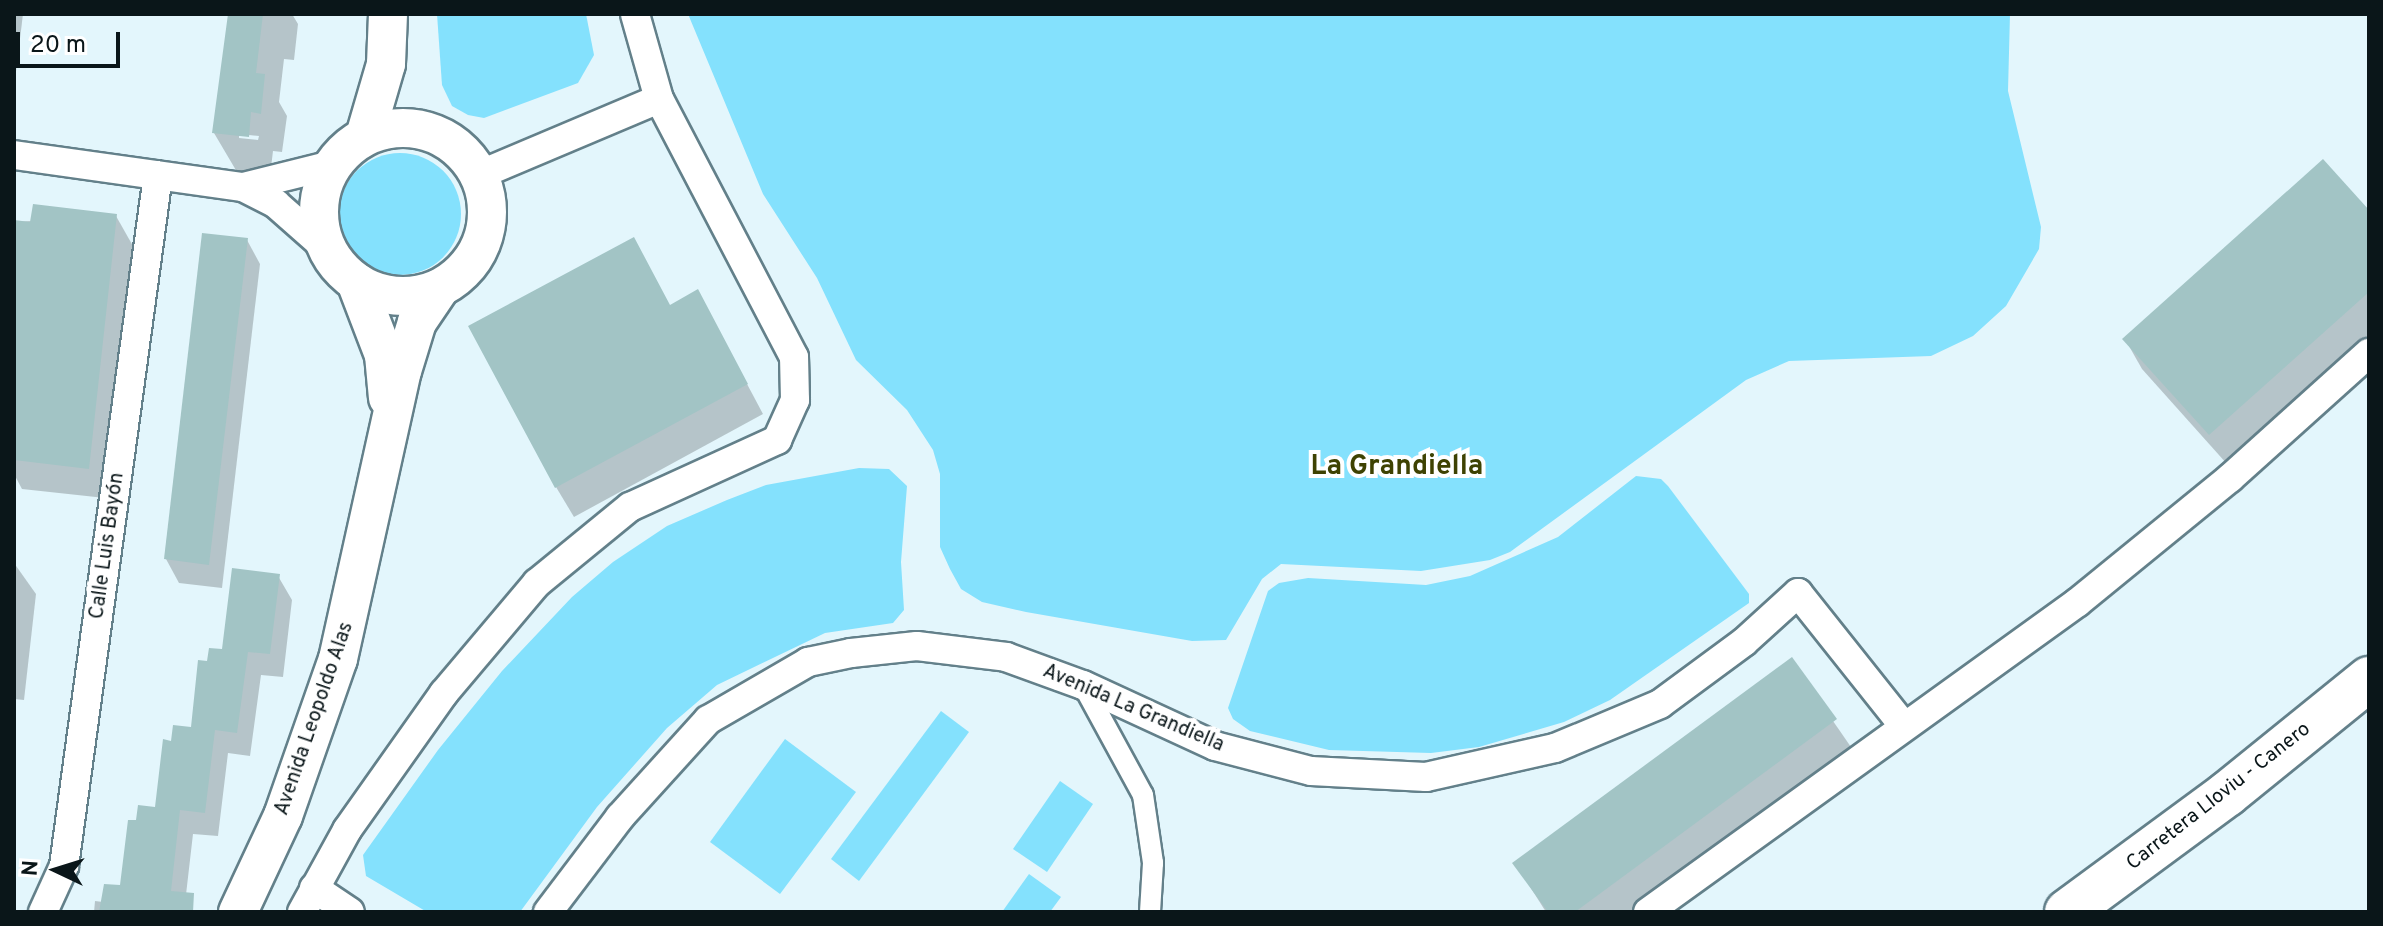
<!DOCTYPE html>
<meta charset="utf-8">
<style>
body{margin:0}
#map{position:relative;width:2383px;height:926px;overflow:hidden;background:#e3f6fc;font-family:Overpass,sans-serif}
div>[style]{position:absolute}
.green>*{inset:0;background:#84e1fd}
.round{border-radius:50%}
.shadow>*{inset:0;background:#0003}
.building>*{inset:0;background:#a2c4c5}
.roads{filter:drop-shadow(2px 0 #63808a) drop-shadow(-2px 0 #63808a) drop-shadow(0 2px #63808a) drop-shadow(0 -2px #63808a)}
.pedestrian>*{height:20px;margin:-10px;padding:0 10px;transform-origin:10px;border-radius:10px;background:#fff}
.minor>*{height:28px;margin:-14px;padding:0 14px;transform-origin:14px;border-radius:14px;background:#fff}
.secondary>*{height:38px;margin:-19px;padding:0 19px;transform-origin:19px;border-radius:19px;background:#fff}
.secondary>.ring{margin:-19px;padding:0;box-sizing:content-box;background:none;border:38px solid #fff;border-radius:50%}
.trunk>*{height:44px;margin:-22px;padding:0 22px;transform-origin:22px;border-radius:22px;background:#fff}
span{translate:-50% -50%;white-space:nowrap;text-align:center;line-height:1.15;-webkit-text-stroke:8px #fff;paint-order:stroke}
.street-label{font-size:20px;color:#0a1619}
.district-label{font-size:28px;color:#3e4202;font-weight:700}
.frame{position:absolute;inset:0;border:16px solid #0a1619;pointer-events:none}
.north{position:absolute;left:16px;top:830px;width:80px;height:80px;-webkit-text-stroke:6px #fff;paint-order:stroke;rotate:274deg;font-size:22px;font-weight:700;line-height:32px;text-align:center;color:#0a1619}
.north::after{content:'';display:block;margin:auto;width:28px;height:36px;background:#0a1619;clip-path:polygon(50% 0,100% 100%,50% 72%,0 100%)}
.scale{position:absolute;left:16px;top:32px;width:104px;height:36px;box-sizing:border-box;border:4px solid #0a1619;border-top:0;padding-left:10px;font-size:24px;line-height:28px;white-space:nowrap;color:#0a1619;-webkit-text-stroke:6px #fff;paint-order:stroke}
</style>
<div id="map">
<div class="green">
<div style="clip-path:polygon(437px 14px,586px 14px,594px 55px,578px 83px,484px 118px,468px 115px,452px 106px,442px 85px)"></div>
<div style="clip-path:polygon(688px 14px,2010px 14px,2008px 91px,2041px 227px,2039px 249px,2006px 306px,1973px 336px,1931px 356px,1789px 361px,1746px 380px,1510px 552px,1490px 560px,1421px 571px,1281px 564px,1262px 579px,1226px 640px,1192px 641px,1026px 612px,982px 602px,961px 589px,950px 569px,940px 547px,940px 474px,933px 450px,907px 410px,856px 360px,817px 278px,763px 194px)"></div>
<div class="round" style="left:339px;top:153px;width:122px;height:122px"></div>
<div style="clip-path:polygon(859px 468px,889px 469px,907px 486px,901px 562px,904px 610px,893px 623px,825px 633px,717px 685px,667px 728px,597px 807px,520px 912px,427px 912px,366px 876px,363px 855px,438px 750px,502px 671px,572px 597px,613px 562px,667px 526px,727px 500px,766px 485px)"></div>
<div style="clip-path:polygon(1636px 476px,1661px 479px,1668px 486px,1749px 594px,1749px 603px,1610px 700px,1564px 722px,1479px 747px,1431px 753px,1329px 750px,1250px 731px,1233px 719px,1228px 708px,1268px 591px,1279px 583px,1308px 578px,1426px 585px,1470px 576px,1558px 537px)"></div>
<div style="clip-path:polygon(941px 711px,969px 732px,859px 881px,831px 859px)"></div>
<div style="clip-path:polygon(785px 739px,856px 792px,780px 894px,710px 842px)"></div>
<div style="clip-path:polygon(1060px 781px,1093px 804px,1047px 872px,1013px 849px)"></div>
<div style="clip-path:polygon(1029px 874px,1061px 897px,1050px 912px,1002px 912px)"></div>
</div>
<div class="shadow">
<div style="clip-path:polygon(14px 14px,23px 14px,14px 88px)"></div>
<div style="clip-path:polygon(evenodd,230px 14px,292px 14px,298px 24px,294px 60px,284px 59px,279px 102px,287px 116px,282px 152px,273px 151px,270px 176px,237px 172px,214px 133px,230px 14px,239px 134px,259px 136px,258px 140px,239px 138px,239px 134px)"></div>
<div style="clip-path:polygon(2369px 213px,2369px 337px,2227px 464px,2142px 369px,2125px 339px)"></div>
<div style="clip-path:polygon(116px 216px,133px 246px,105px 498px,22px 489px,14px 474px,14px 222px)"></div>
<div style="clip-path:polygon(247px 240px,260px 264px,222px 588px,179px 583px,166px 559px)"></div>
<div style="clip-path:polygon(670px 307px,714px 322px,763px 414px,574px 517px,556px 487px)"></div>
<div style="clip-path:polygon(14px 563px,36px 594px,24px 700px,14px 699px)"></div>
<div style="clip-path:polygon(278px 576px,292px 600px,283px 677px,261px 675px,250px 756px,228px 753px,218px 836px,193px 834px,184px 912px,94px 912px,95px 901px,103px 902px,121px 887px,138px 822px,157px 809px,173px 743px,193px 729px,209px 664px,224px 651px)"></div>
<div style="clip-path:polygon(1791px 660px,1853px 750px,1633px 912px,1546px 912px,1515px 863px)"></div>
</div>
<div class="building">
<div style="clip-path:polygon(228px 14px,263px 14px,256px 73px,265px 74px,261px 114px,251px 112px,249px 137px,212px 133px)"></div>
<div style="clip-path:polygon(2323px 159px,2369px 210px,2369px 292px,2209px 435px,2122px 339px)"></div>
<div style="clip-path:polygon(33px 204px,117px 214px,89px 469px,14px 460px,14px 220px,30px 222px)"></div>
<div style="clip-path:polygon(202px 233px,248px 238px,209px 565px,164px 559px)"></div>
<div style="clip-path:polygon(634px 237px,670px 305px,698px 289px,748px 384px,555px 488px,468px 326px)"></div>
<div style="clip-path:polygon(232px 568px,280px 574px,270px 654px,248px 652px,237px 733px,215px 730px,205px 813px,180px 810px,171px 891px,194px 893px,193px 912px,99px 912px,104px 884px,120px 885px,128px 820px,136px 820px,138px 805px,155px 807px,163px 739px,171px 741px,173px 725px,191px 727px,198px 660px,207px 661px,209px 648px,222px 649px)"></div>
<div style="clip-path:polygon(1792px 657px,1837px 719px,1575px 912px,1548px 912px,1512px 863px)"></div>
</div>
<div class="roads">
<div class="pedestrian">
<div style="left:1083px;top:685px;width:125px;rotate:61.4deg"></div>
<div style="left:1143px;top:795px;width:69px;rotate:81.6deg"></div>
<div style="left:1153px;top:863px;width:49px;rotate:93.5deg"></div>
</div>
<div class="minor">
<div style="left:14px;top:155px;width:231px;rotate:8deg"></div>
<div style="left:243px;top:187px;width:92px;rotate:-13.9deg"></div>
<div style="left:479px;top:175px;width:195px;rotate:-22.9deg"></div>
<div style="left:243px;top:187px;width:37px;rotate:27deg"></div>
<div style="left:276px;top:204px;width:68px;rotate:41.4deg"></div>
<div style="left:314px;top:888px;width:43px;rotate:33.7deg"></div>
<div style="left:43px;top:912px;width:51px;rotate:-65.5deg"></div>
<div style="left:64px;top:866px;width:697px;rotate:-82.25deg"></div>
<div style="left:302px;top:912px;width:94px;rotate:-61.2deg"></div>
<div style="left:347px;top:830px;width:168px;rotate:-54.7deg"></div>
<div style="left:444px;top:693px;width:144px;rotate:-49.8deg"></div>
<div style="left:537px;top:583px;width:120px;rotate:-39.3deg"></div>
<div style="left:630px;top:507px;width:162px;rotate:-24.5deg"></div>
<div style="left:777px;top:440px;width:44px;rotate:-65.8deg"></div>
<div style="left:795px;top:400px;width:43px;rotate:-91.3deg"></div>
<div style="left:794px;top:357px;width:291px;rotate:-117.6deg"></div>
<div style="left:659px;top:99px;width:88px;rotate:-105.8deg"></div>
<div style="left:548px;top:912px;width:119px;rotate:-52.8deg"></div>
<div style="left:620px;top:817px;width:131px;rotate:-47.8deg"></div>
<div style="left:708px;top:720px;width:116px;rotate:-30.1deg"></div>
<div style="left:808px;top:662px;width:44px;rotate:-11.8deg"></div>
<div style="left:851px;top:653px;width:66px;rotate:-6.1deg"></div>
<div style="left:917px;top:646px;width:90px;rotate:7deg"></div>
<div style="left:1006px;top:657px;width:82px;rotate:20deg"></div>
<div style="left:1083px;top:685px;width:145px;rotate:24.8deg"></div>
<div style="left:1215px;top:746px;width:99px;rotate:14.6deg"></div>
<div style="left:1311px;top:771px;width:115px;rotate:3deg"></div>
<div style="left:1426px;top:777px;width:132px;rotate:-12.7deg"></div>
<div style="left:1555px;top:748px;width:114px;rotate:-22.7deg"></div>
<div style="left:1660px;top:704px;width:104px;rotate:-36.4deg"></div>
<div style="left:1744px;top:642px;width:73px;rotate:-42.2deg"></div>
<div style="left:1798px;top:593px;width:169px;rotate:51.5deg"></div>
<div style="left:1648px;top:912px;width:530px;rotate:-35.79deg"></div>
<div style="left:2078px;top:602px;width:196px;rotate:-39.2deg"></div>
<div style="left:2230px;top:478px;width:187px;rotate:-42deg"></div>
</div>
<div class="secondary">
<div class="ring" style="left:319px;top:128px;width:130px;height:130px"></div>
<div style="left:365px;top:136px;width:75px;rotate:-73.7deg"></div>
<div style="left:386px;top:64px;width:50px;rotate:-87.7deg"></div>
<div style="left:356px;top:282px;width:78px;rotate:69deg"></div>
<div style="left:384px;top:355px;width:43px;rotate:84.7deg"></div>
<div style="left:238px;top:912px;width:106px;rotate:-64.9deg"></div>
<div style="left:283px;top:816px;width:166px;rotate:-70.7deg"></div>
<div style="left:338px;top:659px;width:295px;rotate:-77.5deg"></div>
<div style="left:402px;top:371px;width:51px;rotate:-73deg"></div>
<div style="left:417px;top:322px;width:41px;rotate:-55.9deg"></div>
</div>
<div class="trunk">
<div style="left:2067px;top:912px;width:199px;rotate:-36.4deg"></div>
<div style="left:2227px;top:794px;width:183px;rotate:-39deg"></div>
</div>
</div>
<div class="street-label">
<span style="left:108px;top:546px;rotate:-82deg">Calle Luis Bayón</span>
<span style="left:1133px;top:709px;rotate:23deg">Avenida La Grandiella</span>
<span style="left:315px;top:719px;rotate:-71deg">Avenida Leopoldo Alas</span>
<span style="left:2219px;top:797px;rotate:-38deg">Carretera Lloviu - Canero</span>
</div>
<div class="district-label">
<span style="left:1397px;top:467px">La Grandiella</span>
</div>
<div class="frame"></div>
<div class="north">N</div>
<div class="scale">20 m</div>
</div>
